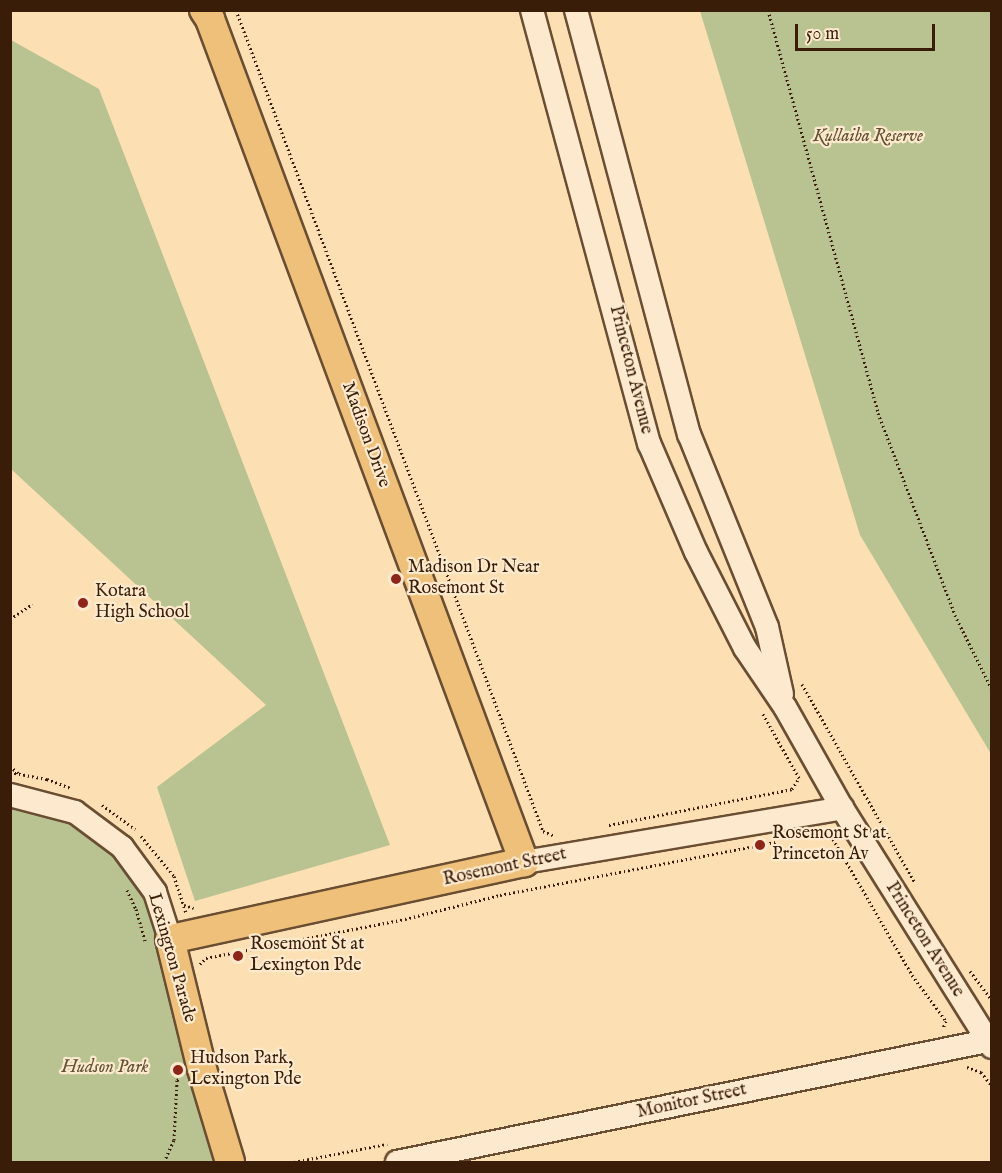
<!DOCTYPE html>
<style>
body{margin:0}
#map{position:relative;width:1002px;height:1173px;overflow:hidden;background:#fcdfb3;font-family:"IM FELL English",serif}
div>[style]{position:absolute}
.green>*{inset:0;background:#b9c391}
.path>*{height:3px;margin-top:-1.5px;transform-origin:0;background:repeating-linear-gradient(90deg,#3a1d08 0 1.5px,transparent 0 4.5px)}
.roads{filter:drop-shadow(2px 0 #6a4e33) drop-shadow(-2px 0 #6a4e33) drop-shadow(0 2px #6a4e33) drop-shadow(0 -2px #6a4e33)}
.minor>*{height:22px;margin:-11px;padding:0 11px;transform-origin:11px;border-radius:11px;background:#fdeace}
.major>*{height:28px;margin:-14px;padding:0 14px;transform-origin:14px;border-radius:14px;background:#eec07a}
.dots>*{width:16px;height:16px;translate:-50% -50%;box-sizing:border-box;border:3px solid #fdeace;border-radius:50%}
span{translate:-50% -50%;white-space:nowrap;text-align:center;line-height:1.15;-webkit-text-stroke:4.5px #fdeace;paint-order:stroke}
.park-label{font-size:18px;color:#604f31;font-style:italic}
.street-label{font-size:18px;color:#3a1d08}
.poi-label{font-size:18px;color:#3a1d08}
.left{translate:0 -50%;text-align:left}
.frame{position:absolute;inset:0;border:12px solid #3a1d08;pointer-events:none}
.scale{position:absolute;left:795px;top:24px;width:140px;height:27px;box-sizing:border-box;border:3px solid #3a1d08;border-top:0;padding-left:8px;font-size:18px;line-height:21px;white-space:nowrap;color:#3a1d08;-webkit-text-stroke:4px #fdeace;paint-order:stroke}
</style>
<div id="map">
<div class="green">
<div style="clip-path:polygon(700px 11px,991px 11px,991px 754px,860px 535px)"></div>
<div style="clip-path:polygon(11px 40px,99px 89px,390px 845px,195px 901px,157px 787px,266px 705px,11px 469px)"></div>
<div style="clip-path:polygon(11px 802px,75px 812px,155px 892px,230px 1162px,11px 1162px)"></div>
</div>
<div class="path">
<div style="left:236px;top:10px;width:877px;rotate:69.5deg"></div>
<div style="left:543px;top:831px;width:13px;rotate:23deg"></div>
<div style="left:768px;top:10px;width:418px;rotate:74.7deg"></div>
<div style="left:878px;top:413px;width:216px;rotate:69.1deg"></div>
<div style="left:955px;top:615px;width:84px;rotate:63.7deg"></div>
<div style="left:10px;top:619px;width:27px;rotate:-34deg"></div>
<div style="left:802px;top:684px;width:227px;rotate:60.4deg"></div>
<div style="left:10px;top:766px;width:11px;rotate:41deg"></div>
<div style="left:10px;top:772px;width:38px;rotate:11deg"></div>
<div style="left:47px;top:779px;width:25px;rotate:21deg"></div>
<div style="left:102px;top:805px;width:41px;rotate:36deg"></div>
<div style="left:609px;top:825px;width:187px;rotate:-11.1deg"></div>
<div style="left:792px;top:789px;width:13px;rotate:-58deg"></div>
<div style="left:799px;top:778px;width:76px;rotate:-119.3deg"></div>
<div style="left:820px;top:833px;width:14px;rotate:25deg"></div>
<div style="left:833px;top:839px;width:157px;rotate:59.8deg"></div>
<div style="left:912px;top:975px;width:57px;rotate:53.5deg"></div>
<div style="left:946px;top:1021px;width:8px;rotate:113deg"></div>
<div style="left:141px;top:836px;width:52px;rotate:50.5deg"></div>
<div style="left:174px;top:876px;width:38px;rotate:72deg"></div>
<div style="left:127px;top:890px;width:21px;rotate:65deg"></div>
<div style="left:136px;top:909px;width:35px;rotate:74deg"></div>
<div style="left:184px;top:905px;width:10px;rotate:17deg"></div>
<div style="left:200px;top:964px;width:8px;rotate:-45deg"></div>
<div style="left:206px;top:958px;width:203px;rotate:-11.1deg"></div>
<div style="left:405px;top:919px;width:98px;rotate:-14.2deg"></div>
<div style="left:500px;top:895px;width:281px;rotate:-10.9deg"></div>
<div style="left:970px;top:971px;width:36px;rotate:53deg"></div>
<div style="left:967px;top:1067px;width:15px;rotate:20deg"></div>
<div style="left:981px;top:1072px;width:18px;rotate:52deg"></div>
<div style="left:164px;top:1162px;width:24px;rotate:-66deg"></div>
<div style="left:174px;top:1140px;width:60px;rotate:-87.1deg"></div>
<div style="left:177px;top:1080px;width:4px;rotate:-27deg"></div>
<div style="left:294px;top:1162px;width:95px;rotate:-11deg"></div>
</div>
<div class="roads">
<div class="minor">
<div style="left:532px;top:10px;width:449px;rotate:74.9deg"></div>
<div style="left:649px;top:443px;width:119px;rotate:66.7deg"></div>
<div style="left:696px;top:552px;width:108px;rotate:63deg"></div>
<div style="left:745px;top:648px;width:71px;rotate:55.9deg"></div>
<div style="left:785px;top:707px;width:116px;rotate:60.6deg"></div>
<div style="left:842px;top:808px;width:282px;rotate:57.9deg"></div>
<div style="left:576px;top:10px;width:439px;rotate:75.1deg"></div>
<div style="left:689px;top:434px;width:208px;rotate:68deg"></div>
<div style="left:767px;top:627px;width:69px;rotate:77.4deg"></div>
<div style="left:10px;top:795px;width:67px;rotate:14.7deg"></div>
<div style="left:75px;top:812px;width:59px;rotate:36.7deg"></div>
<div style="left:122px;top:847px;width:56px;rotate:53.7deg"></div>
<div style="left:155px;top:892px;width:49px;rotate:72.3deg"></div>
<div style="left:524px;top:862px;width:323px;rotate:-9.6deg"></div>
<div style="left:397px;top:1162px;width:602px;rotate:-11.59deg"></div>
</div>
<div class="major">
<div style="left:204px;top:10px;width:11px;rotate:56deg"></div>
<div style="left:210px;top:19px;width:900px;rotate:69.57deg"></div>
<div style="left:524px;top:862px;width:362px;rotate:167.7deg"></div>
<div style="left:170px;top:939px;width:134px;rotate:76.2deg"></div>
<div style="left:202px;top:1069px;width:97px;rotate:73.2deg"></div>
</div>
</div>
<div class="dots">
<div style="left:396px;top:579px;background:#8f2418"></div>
<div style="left:83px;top:603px;background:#8f2418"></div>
<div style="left:760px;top:845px;background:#8f2418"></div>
<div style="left:238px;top:956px;background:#8f2418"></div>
<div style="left:178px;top:1070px;background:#8f2418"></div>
</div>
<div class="park-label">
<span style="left:868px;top:137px">Kullaiba Reserve</span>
<span style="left:105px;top:1068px">Hudson Park</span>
</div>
<div class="street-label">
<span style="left:630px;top:370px;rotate:76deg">Princeton Avenue</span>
<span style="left:365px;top:435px;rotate:70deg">Madison Drive</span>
<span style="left:505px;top:868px;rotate:-12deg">Rosemont Street</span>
<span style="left:924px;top:940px;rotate:58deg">Princeton Avenue</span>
<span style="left:171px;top:958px;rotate:74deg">Lexington Parade</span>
<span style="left:692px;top:1102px;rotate:-12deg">Monitor Street</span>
</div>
<div class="poi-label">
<span class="left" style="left:408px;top:579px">Madison Dr Near<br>Rosemont St</span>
<span class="left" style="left:95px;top:603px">Kotara<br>High School</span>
<span class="left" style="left:772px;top:845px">Rosemont St at<br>Princeton Av</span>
<span class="left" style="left:250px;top:956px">Rosemont St at<br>Lexington Pde</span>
<span class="left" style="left:190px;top:1070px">Hudson Park,<br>Lexington Pde</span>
</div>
<div class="frame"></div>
<div class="scale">50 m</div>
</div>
